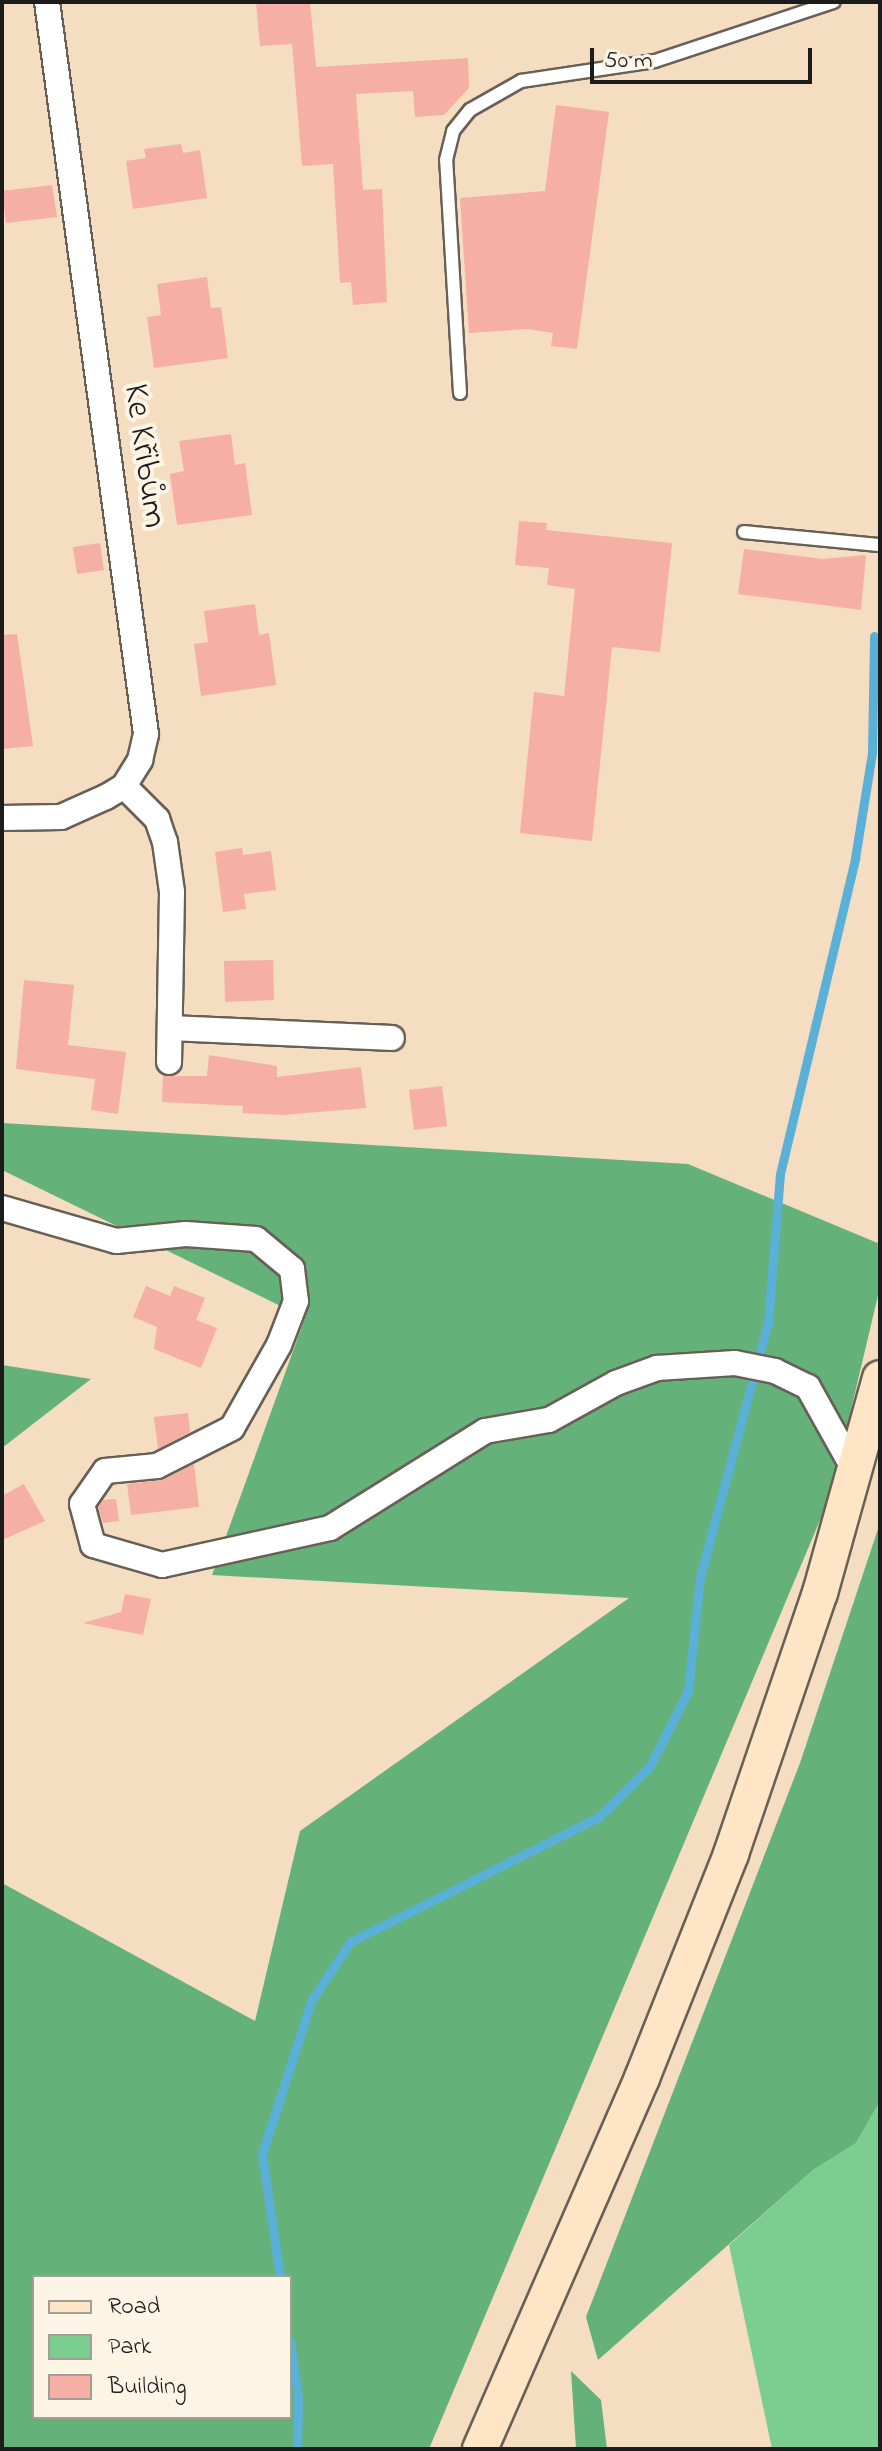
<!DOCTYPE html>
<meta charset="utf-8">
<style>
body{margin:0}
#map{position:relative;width:882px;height:2451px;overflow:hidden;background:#f4ddc1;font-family:"Indie Flower",sans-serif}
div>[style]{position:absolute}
.green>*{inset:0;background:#7cce90}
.forest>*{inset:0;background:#65b17a}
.stream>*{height:9px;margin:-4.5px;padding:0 4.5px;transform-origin:4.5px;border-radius:4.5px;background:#5ab0d6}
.building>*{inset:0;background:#f6afa5}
.roads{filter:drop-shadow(2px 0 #686056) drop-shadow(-2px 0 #686056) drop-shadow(0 2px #686056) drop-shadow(0 -2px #686056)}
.lane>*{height:12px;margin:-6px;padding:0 6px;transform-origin:6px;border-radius:6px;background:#fff}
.street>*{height:24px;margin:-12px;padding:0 12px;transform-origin:12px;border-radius:12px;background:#fff}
.secondary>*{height:34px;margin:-17px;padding:0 17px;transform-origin:17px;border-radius:17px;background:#fde5c5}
span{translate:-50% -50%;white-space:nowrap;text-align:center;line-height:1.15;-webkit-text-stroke:8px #fcf5e5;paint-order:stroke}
.street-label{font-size:36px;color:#1c1c1c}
.frame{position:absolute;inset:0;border:4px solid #1c1c1c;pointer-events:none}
.legend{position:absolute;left:32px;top:2275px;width:260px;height:144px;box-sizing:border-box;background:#fcf5e5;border:2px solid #a29e95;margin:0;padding:10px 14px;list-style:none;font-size:24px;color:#1c1c1c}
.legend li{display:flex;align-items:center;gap:16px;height:40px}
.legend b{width:40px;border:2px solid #a29e95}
.scale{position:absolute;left:590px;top:48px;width:222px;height:36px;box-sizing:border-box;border:4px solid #1c1c1c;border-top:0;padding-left:10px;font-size:24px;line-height:28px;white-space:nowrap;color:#1c1c1c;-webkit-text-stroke:6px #fcf5e5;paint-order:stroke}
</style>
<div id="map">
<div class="green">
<div style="clip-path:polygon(880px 2101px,880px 2449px,772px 2449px,729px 2245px,813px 2170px,856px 2143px)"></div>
</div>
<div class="forest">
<div style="clip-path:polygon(evenodd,2px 1123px,688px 1164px,880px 1244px,880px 1287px,831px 1494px,429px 2449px,2px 2449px,2px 1883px,255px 2021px,300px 1831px,629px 1598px,212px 1575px,305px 1318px,2px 1170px,2px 1123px,34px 2277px,290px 2277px,290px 2417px,34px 2417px,34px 2277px)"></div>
<div style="clip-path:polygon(2px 1365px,91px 1379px,2px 1448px)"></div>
<div style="clip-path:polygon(880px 1523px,880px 2101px,856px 2143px,813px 2170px,598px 2360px,586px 2317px,800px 1763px)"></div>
<div style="clip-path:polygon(571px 2371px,601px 2400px,607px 2449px,576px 2449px)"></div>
</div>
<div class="stream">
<div style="left:760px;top:1352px;width:30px;rotate:-75deg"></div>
<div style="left:768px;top:1323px;width:149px;rotate:-85.4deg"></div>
<div style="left:780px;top:1174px;width:325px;rotate:-76.6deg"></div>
<div style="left:855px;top:858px;width:106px;rotate:-80.8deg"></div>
<div style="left:872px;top:753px;width:117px;rotate:-89deg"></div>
<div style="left:280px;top:2277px;width:124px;rotate:-98.3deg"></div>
<div style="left:262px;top:2154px;width:161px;rotate:-72.2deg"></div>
<div style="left:311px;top:2001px;width:71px;rotate:-56.5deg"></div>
<div style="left:350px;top:1942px;width:279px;rotate:-26.7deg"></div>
<div style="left:599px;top:1817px;width:72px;rotate:-45deg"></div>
<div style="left:650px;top:1766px;width:84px;rotate:-63.1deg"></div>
<div style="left:688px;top:1691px;width:115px;rotate:-84deg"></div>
<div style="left:700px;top:1577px;width:202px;rotate:-75.1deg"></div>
<div style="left:290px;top:2341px;width:57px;rotate:81.9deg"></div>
<div style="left:298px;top:2397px;width:52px;rotate:91.1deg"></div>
</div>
<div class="building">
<div style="clip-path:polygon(256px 2px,310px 2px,316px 67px,468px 58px,469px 88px,444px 115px,415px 117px,413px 91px,356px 94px,363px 190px,382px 189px,387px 302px,353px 305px,351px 282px,340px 283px,333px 164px,302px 166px,292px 44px,260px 46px)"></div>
<div style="clip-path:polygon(556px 105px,609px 112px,577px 349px,551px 346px,553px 333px,527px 329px,469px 333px,460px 198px,545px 191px)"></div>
<div style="clip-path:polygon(181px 144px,183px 153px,200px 150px,207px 198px,133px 209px,126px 161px,146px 158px,144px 149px)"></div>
<div style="clip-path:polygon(52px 185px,57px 217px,6px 223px,2px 191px)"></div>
<div style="clip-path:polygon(207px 277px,211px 308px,221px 307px,228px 358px,154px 368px,147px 317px,161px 315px,157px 284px)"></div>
<div style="clip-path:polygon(231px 434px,235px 465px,245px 463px,252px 515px,177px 525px,170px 474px,184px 471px,179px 441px)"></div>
<div style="clip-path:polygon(519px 521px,547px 523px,546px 530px,672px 543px,660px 652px,612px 647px,592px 841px,520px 833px,534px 692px,564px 696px,575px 589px,547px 585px,549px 568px,515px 565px)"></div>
<div style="clip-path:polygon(100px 543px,104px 570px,77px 574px,73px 547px)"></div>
<div style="clip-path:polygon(744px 549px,823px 559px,866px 555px,861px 610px,738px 594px)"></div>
<div style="clip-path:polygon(255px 604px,259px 635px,269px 633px,276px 685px,201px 696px,194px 644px,208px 642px,204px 611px)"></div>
<div style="clip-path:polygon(17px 634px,33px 746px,2px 749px,2px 635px)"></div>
<div style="clip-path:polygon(242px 848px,243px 855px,271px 851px,276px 890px,244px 894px,246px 909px,223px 912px,215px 852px)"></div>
<div style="clip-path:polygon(273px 960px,274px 1000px,225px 1002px,224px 961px)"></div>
<div style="clip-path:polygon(24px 980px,74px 985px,68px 1045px,126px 1052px,118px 1114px,91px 1110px,95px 1079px,16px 1069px)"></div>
<div style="clip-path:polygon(209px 1055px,277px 1066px,277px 1077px,361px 1067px,366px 1108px,283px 1115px,242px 1113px,243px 1106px,162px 1102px,163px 1076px,207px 1076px)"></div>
<div style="clip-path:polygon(442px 1086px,447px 1126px,414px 1130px,409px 1090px)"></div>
<div style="clip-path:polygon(146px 1286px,170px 1296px,174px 1286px,205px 1298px,196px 1320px,217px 1328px,201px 1368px,154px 1349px,157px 1327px,133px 1317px)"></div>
<div style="clip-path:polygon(188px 1413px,190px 1432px,158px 1449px,154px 1417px)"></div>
<div style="clip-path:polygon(194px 1464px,199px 1507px,131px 1515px,127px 1484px,163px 1480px)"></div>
<div style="clip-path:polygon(24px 1484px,45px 1521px,2px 1540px,2px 1496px)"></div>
<div style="clip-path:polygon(116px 1499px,119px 1521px,103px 1523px,98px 1507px,103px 1500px)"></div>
<div style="clip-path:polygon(125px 1594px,151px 1599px,143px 1635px,83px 1623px,121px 1612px)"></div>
</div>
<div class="roads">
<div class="lane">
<div style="left:460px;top:393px;width:233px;rotate:-93.4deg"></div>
<div style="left:446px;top:160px;width:30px;rotate:-76deg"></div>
<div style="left:453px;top:131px;width:27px;rotate:-51deg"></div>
<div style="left:470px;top:110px;width:59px;rotate:-29.6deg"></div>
<div style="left:521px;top:81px;width:135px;rotate:-8.5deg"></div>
<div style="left:655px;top:61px;width:188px;rotate:-18.3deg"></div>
<div style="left:744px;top:532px;width:137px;rotate:5.5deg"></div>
</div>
<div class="street">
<div style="left:124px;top:786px;width:47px;rotate:45deg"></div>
<div style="left:157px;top:819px;width:24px;rotate:71deg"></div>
<div style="left:165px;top:842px;width:50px;rotate:82deg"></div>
<div style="left:172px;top:892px;width:170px;rotate:91deg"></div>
<div style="left:2px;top:818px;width:59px;rotate:-1deg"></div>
<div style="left:61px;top:817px;width:49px;rotate:-24deg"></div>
<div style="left:106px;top:797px;width:21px;rotate:-31deg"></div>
<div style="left:124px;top:786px;width:31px;rotate:-58deg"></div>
<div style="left:140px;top:760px;width:27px;rotate:-77deg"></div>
<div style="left:146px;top:734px;width:739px;rotate:-97.7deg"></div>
<div style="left:171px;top:1028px;width:221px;rotate:2.6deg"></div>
<div style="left:2px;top:1208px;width:119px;rotate:16.1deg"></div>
<div style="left:116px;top:1241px;width:70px;rotate:-5.7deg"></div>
<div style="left:186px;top:1234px;width:70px;rotate:4.1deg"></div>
<div style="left:256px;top:1239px;width:47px;rotate:39.8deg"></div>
<div style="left:292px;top:1269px;width:32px;rotate:83deg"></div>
<div style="left:296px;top:1301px;width:47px;rotate:111.1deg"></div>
<div style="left:279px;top:1345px;width:95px;rotate:119.5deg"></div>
<div style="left:232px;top:1428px;width:84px;rotate:153.1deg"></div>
<div style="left:157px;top:1466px;width:52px;rotate:174.5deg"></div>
<div style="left:105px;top:1471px;width:40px;rotate:124.9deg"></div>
<div style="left:82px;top:1504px;width:42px;rotate:75deg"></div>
<div style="left:93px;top:1545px;width:72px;rotate:16.2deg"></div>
<div style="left:162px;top:1565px;width:172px;rotate:-12.4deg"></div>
<div style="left:330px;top:1528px;width:183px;rotate:-32deg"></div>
<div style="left:485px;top:1431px;width:65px;rotate:-9.8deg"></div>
<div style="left:549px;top:1420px;width:77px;rotate:-28.9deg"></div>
<div style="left:616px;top:1383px;width:44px;rotate:-20.1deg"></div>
<div style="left:657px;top:1368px;width:78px;rotate:-3.7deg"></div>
<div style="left:735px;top:1363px;width:41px;rotate:11.3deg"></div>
<div style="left:775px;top:1371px;width:37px;rotate:26deg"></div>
<div style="left:808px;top:1387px;width:98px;rotate:60.8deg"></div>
</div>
<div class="secondary">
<div style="left:480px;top:2449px;width:405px;rotate:-66.4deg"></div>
<div style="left:642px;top:2078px;width:241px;rotate:-68.3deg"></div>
<div style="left:731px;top:1854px;width:276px;rotate:-71.2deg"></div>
<div style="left:820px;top:1593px;width:223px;rotate:-74.4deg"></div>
</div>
</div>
<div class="street-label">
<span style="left:144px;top:456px;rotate:82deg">Ke Křibům</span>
</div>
<div class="frame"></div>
<ul class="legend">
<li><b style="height:10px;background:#fde5c5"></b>Road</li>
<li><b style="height:22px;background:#7cce90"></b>Park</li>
<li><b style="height:22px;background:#f6afa5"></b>Building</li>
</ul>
<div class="scale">50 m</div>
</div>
